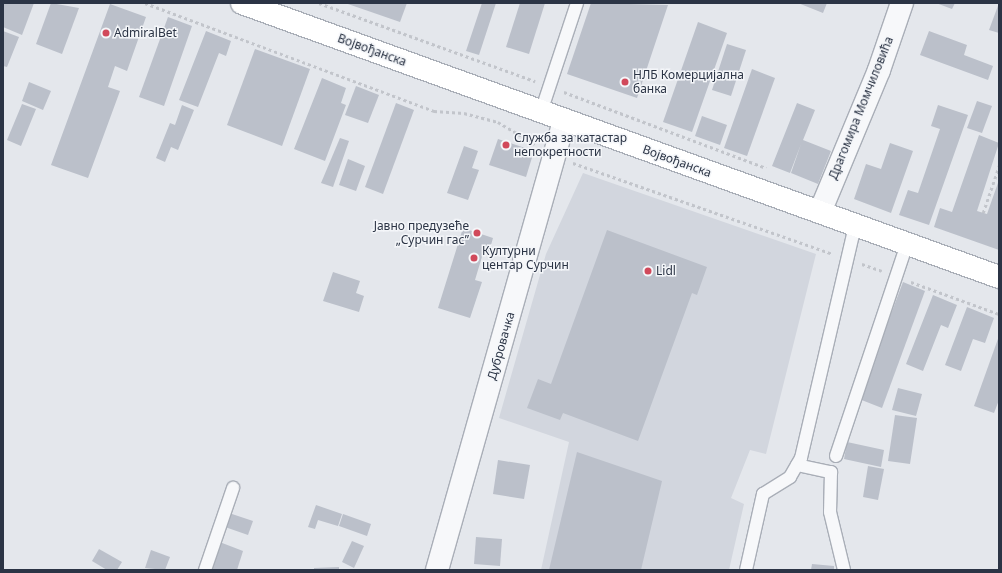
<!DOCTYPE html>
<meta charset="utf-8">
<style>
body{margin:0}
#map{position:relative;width:1002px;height:573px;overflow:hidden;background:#e4e7ec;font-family:"Noto Sans",sans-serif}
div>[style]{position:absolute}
.built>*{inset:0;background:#d2d6de}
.building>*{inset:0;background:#bbc0ca}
.path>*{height:2.5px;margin-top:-1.25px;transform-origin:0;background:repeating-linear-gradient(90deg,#c2c5cb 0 3px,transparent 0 6px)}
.roads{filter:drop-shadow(1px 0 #a9aeb7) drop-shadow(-1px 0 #a9aeb7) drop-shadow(0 1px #a9aeb7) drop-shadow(0 -1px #a9aeb7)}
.service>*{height:12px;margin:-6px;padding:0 6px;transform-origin:6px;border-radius:6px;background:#f7f8fa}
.minor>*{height:22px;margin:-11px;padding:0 11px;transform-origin:11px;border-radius:11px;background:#f7f8fa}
.secondary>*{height:22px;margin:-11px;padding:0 11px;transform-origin:11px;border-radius:11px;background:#fff}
.dots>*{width:11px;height:11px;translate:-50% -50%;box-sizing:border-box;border:2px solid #f4f6f9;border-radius:50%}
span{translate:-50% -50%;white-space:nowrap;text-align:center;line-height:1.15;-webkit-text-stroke:3px #f4f6f9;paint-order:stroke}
.poi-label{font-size:12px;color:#2b3445}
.left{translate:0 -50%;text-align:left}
.right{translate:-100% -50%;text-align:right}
.street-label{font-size:12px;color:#2b3445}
.frame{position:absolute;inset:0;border:4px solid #2b3445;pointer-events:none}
</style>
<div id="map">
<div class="built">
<div style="clip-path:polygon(583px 173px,816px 254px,766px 454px,750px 450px,731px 498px,744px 504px,729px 570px,541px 570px,569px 442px,499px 418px,546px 254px)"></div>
</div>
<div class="building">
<div style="clip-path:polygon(4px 3px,34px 3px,22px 35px,3px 27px)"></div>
<div style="clip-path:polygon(51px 3px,79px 8px,62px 54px,36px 44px)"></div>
<div style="clip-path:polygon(345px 3px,407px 3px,400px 22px)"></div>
<div style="clip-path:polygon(482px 3px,496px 3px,479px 55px,466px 51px)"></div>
<div style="clip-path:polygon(520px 3px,545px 3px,529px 54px,506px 47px)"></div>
<div style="clip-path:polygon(591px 3px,668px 5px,637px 98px,567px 74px)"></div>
<div style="clip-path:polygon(798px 3px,827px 3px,823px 13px)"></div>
<div style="clip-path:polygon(936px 3px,955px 3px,952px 9px)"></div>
<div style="clip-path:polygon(999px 3px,999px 33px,989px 30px)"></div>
<div style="clip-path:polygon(110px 4px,146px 17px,127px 71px,115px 66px,108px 87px,120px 91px,88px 178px,51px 165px)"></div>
<div style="clip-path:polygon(168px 17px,192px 26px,164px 106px,139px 97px)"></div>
<div style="clip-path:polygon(698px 22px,727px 33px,692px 132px,663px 122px)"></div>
<div style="clip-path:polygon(3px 31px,19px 37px,7px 67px,3px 66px)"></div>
<div style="clip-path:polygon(206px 31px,231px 41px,226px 56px,219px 53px,198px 107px,179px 100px)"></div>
<div style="clip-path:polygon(929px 31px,967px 45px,964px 55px,993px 66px,988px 80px,920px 55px)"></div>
<div style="clip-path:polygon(727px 44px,746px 50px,731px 96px,712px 90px)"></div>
<div style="clip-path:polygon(255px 49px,310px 69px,282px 146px,227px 125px)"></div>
<div style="clip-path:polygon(752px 69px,775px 78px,747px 156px,724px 148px)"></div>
<div style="clip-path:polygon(322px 78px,346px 88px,341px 103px,346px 105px,325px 161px,294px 149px)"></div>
<div style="clip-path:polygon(29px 82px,51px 91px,43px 110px,22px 101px)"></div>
<div style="clip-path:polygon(356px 86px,379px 95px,368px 123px,345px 115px)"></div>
<div style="clip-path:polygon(977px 101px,992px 106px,982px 133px,967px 128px)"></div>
<div style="clip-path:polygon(396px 103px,414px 110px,383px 194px,365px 187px)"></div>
<div style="clip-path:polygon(797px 103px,815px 110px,803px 140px,831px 151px,818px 184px,791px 173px,801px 144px,790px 173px,772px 166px)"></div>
<div style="clip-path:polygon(22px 104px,36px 109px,21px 146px,7px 140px)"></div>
<div style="clip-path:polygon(182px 105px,194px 110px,178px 150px,171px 147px,165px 162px,156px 158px,170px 123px,175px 125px)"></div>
<div style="clip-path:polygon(938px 105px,968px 115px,929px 225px,899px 215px,908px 190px,918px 193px,940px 129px,931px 126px)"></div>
<div style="clip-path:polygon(702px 116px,727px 125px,720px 145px,695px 136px)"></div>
<div style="clip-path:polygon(979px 135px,999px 143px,977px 211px,987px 214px,999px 180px,999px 250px,934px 227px,940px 208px,952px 212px)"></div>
<div style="clip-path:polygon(340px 138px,349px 141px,333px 187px,321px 183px)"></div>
<div style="clip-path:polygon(498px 139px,534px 151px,526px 177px,489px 165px)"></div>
<div style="clip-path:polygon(890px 143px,913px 151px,891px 213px,854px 199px,866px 164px,881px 169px)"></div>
<div style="clip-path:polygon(464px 146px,478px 151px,472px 168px,479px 170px,468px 200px,447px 193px)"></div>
<div style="clip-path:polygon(348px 159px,365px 166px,356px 191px,339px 185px)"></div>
<div style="clip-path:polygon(463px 228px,493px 238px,489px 252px,484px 250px,475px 280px,482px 282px,470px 318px,438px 308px)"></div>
<div style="clip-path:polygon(607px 230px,707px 267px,697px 295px,692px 293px,638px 441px,563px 413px,560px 420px,527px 408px,538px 379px,551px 384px)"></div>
<div style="clip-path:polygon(333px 272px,360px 281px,356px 293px,364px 296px,359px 312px,323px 301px)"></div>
<div style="clip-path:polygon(903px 282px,925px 291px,882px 408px,859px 399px)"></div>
<div style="clip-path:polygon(933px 295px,957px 305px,948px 328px,941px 325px,923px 371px,906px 364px)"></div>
<div style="clip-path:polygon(967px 307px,994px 318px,985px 343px,973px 339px,961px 371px,945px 365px)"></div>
<div style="clip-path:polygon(999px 336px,999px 400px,994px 413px,974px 406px)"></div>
<div style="clip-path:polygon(898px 388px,922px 394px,916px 416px,892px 410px)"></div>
<div style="clip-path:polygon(895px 415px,917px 418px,910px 464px,888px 461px)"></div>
<div style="clip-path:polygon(847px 442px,884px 450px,881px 467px,844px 459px)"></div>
<div style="clip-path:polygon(577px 452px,662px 481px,641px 570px,549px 570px)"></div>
<div style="clip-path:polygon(498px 460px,530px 465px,524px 499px,493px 494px)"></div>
<div style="clip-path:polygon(868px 466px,884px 469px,878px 500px,863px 497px)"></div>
<div style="clip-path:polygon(316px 505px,342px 514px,338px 526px,318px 520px,315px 529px,308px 527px)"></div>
<div style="clip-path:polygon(229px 513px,253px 521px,248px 535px,225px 527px)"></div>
<div style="clip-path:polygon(343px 514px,371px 524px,367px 536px,339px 526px)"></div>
<div style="clip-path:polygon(476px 537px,502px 539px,500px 566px,474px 564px)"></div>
<div style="clip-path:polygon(217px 541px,243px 551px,237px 570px,207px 570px)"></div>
<div style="clip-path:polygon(352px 541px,364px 546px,354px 568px,342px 562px)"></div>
<div style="clip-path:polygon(99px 549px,122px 562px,117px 570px,107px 570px,92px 561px)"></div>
<div style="clip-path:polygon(151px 550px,170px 557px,165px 570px,145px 568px)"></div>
<div style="clip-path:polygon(812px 564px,834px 566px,834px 570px,811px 570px)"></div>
<div style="clip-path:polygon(339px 567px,339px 570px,314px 570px,314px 568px)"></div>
</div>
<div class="path">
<div style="left:145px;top:3px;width:309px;rotate:20.5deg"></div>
<div style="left:434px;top:111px;width:30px;rotate:4deg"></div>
<div style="left:464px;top:113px;width:35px;rotate:15deg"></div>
<div style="left:498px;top:122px;width:43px;rotate:30.7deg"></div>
<div style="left:319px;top:3px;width:230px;rotate:19.9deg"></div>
<div style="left:564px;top:92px;width:216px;rotate:20.6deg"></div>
<div style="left:573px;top:163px;width:275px;rotate:19.3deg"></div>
<div style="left:983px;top:213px;width:50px;rotate:-71.2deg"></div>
<div style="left:862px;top:264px;width:21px;rotate:19deg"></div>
<div style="left:911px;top:282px;width:94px;rotate:20deg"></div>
</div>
<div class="roads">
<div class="service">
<div style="left:541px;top:112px;width:115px;rotate:-71.7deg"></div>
<div style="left:836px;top:456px;width:224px;rotate:-71.5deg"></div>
<div style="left:797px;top:465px;width:35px;rotate:12deg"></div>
<div style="left:831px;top:472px;width:40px;rotate:91.4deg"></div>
<div style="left:830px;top:512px;width:60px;rotate:76.4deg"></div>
<div style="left:205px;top:570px;width:87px;rotate:-71.1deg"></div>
<div style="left:746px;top:570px;width:78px;rotate:-77.4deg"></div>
<div style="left:763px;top:494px;width:32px;rotate:-32deg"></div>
<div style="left:790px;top:477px;width:22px;rotate:-60deg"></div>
<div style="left:801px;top:458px;width:238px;rotate:-76.9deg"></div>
</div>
<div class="minor">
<div style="left:820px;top:212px;width:154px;rotate:-67.4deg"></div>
<div style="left:879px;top:70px;width:71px;rotate:-71.1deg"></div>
<div style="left:437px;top:570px;width:467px;rotate:-74.2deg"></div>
</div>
<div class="secondary">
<div style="left:242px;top:3px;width:805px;rotate:19.9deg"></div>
</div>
</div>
<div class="dots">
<div style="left:106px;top:33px;background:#d1495b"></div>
<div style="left:625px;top:82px;background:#d1495b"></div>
<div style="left:506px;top:145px;background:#d1495b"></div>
<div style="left:477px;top:233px;background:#d1495b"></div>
<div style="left:474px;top:258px;background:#d1495b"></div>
<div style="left:648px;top:271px;background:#d1495b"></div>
</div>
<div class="poi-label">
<span class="left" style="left:114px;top:33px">AdmiralBet</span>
<span class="left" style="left:633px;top:82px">НЛБ Комерцијална<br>банка</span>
<span class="left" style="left:514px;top:145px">Служба за катастар<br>непокретности</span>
<span class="right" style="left:469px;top:233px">Јавно предузеће<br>„Сурчин гас”</span>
<span class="left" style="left:482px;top:258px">Културни<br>центар Сурчин</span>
<span class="left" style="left:656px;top:271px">Lidl</span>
</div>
<div class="street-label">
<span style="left:372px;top:50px;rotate:20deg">Војвођанска</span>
<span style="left:861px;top:108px;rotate:-68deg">Драгомира Момчиловића</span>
<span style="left:677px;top:161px;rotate:20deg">Војвођанска</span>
<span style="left:501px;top:346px;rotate:-74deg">Дубровачка</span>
</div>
<div class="frame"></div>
</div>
